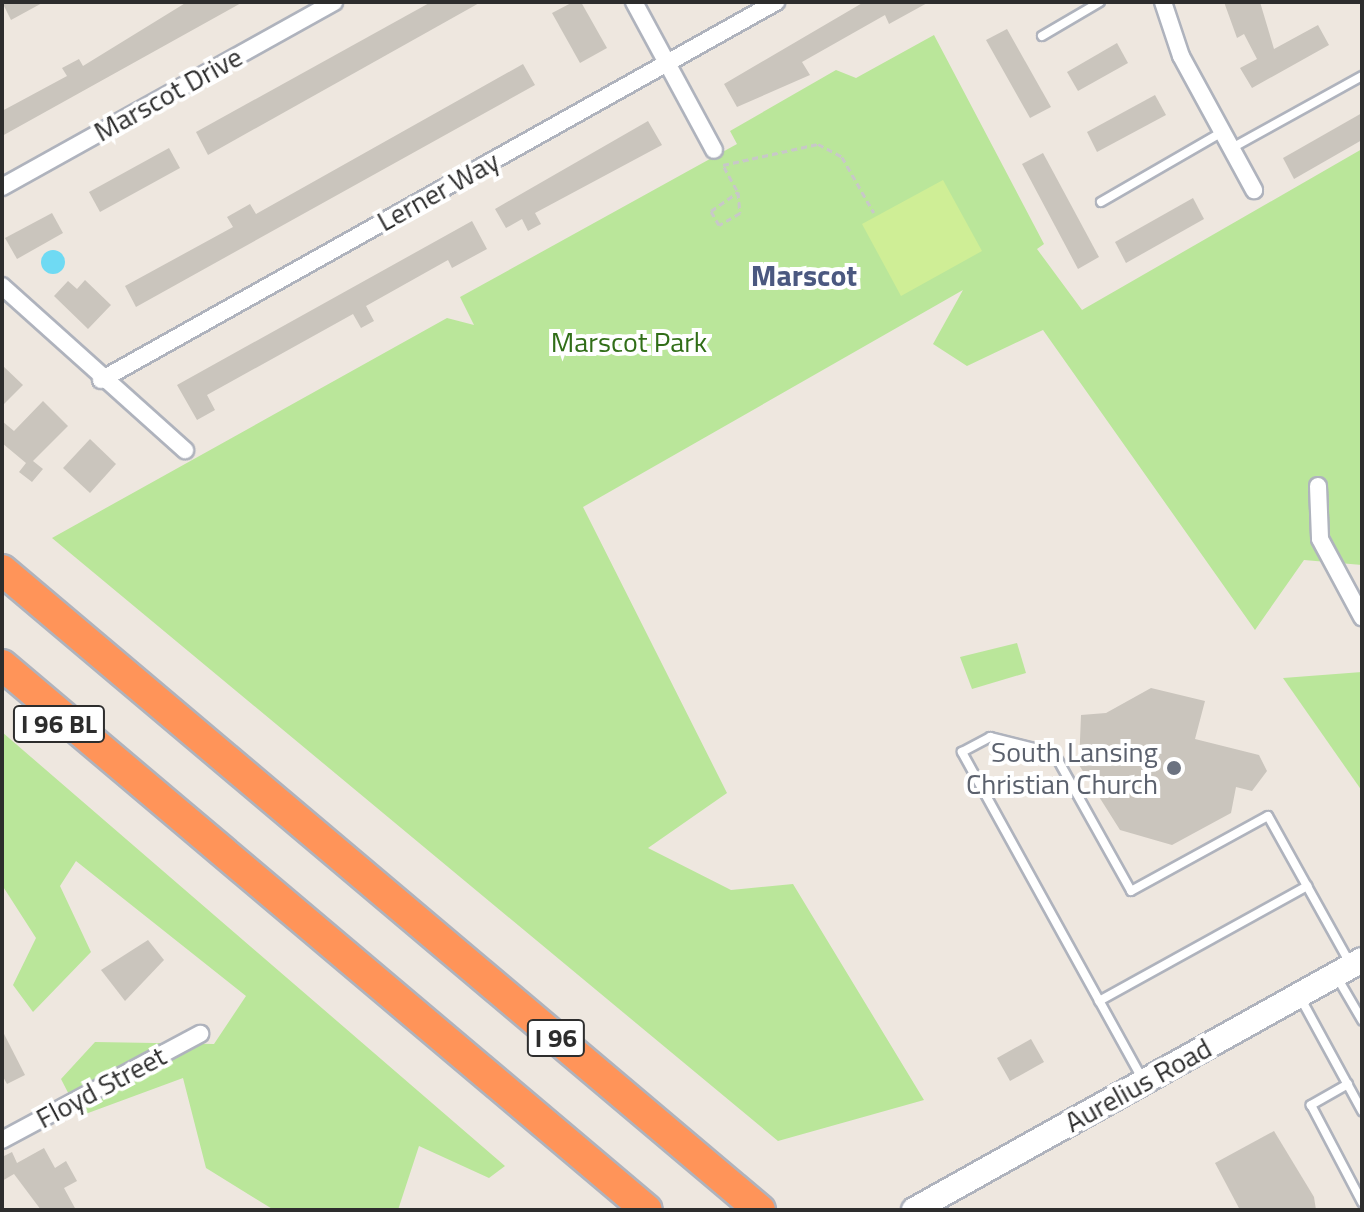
<!DOCTYPE html>
<style>
body{margin:0}
#map{position:relative;width:1364px;height:1212px;overflow:hidden;background:#eee7df;font-family:"Titillium Web",sans-serif}
div>[style]{position:absolute}
.green>*{inset:0;background:#bae69a}
.pitch>*{inset:0;background:#cfee96}
.water>*{inset:0;background:#6fdaf3}
.round{border-radius:50%}
.building>*{inset:0;background:#cac5bd}
.path>*{height:3px;margin-top:-1.5px;transform-origin:0;background:repeating-linear-gradient(90deg,#c8c8c8 0 6px,transparent 0 10px)}
.roads{filter:drop-shadow(2px 0 #afb3bd) drop-shadow(-2px 0 #afb3bd) drop-shadow(0 2px #afb3bd) drop-shadow(0 -2px #afb3bd)}
.lane>*{height:8px;margin:-4px;padding:0 4px;transform-origin:4px;border-radius:4px;background:#fff}
.street>*{height:16px;margin:-8px;padding:0 8px;transform-origin:8px;border-radius:8px;background:#fff}
.secondary>*{height:24px;margin:-12px;padding:0 12px;transform-origin:12px;border-radius:12px;background:#fff}
.highway>*{height:30px;margin:-15px;padding:0 15px;transform-origin:15px;border-radius:15px;background:#ff9459}
.dots>*{width:22px;height:22px;translate:-50% -50%;box-sizing:border-box;border:4px solid #fff;border-radius:50%}
span{translate:-50% -50%;white-space:nowrap;text-align:center;line-height:1.15;-webkit-text-stroke:8px #fff;paint-order:stroke}
.shield-label span{padding:2px 6px;background:#fff;border:2px solid;border-radius:6px;-webkit-text-stroke-width:0}
.shield-label{font-size:26px;color:#2d2d2d;font-weight:700}
.street-label{font-size:28px;color:#2d2d2d}
.park-label{font-size:28px;color:#316e18}
.worship-label{font-size:28px;color:#5b616d}
.right{translate:-100% -50%;text-align:right}
.neighbourhood-label{font-size:30px;color:#4b5880;font-weight:700}
.frame{position:absolute;inset:0;border:4px solid #2d2d2d;pointer-events:none}
</style>
<div id="map">
<div class="green">
<div style="clip-path:polygon(934px 35px,1044px 244px,1037px 249px,1082px 310px,1362px 149px,1362px 565px,1304px 560px,1255px 630px,1043px 330px,967px 366px,933px 344px,963px 290px,583px 507px,727px 793px,648px 848px,731px 890px,793px 884px,924px 1100px,778px 1141px,52px 538px,447px 318px,474px 325px,460px 297px,737px 144px,730px 131px,836px 70px,856px 78px)"></div>
<div style="clip-path:polygon(1017px 643px,1026px 673px,972px 689px,960px 657px)"></div>
<div style="clip-path:polygon(1362px 672px,1362px 791px,1283px 678px)"></div>
<div style="clip-path:polygon(2px 732px,505px 1166px,489px 1178px,419px 1146px,398px 1210px,274px 1210px,206px 1168px,183px 1078px,80px 1116px,61px 1079px,95px 1042px,214px 1044px,246px 996px,76px 861px,60px 886px,91px 952px,33px 1012px,13px 985px,36px 938px,2px 885px)"></div>
</div>
<div class="pitch">
<div style="clip-path:polygon(943px 180px,982px 251px,901px 296px,862px 224px)"></div>
</div>
<div class="water">
<div class="round" style="left:41px;top:250px;width:24px;height:24px"></div>
</div>
<div class="building">
<div style="clip-path:polygon(2px 2px,44px 2px,11px 20px)"></div>
<div style="clip-path:polygon(187px 2px,243px 2px,2px 136px,2px 111px,67px 76px,62px 68px,79px 59px,83px 66px)"></div>
<div style="clip-path:polygon(431px 2px,481px 2px,208px 155px,196px 132px)"></div>
<div style="clip-path:polygon(573px 2px,581px 2px,607px 48px,580px 63px,552px 13px)"></div>
<div style="clip-path:polygon(864px 2px,929px 2px,889px 24px,885px 15px,802px 62px,810px 75px,737px 107px,724px 84px)"></div>
<div style="clip-path:polygon(1224px 2px,1260px 2px,1274px 49px,1318px 25px,1329px 45px,1252px 88px,1240px 68px,1257px 59px,1244px 34px,1237px 38px)"></div>
<div style="clip-path:polygon(1007px 29px,1051px 107px,1030px 118px,986px 40px)"></div>
<div style="clip-path:polygon(1117px 43px,1128px 63px,1078px 91px,1067px 72px)"></div>
<div style="clip-path:polygon(523px 64px,535px 85px,136px 307px,125px 286px,233px 227px,227px 217px,250px 204px,256px 214px)"></div>
<div style="clip-path:polygon(1155px 95px,1166px 115px,1097px 152px,1087px 132px)"></div>
<div style="clip-path:polygon(1362px 113px,1362px 140px,1294px 179px,1283px 158px)"></div>
<div style="clip-path:polygon(648px 121px,662px 145px,535px 213px,541px 224px,528px 231px,522px 219px,506px 228px,495px 209px)"></div>
<div style="clip-path:polygon(169px 148px,180px 168px,100px 212px,89px 192px)"></div>
<div style="clip-path:polygon(1043px 153px,1099px 257px,1078px 269px,1022px 164px)"></div>
<div style="clip-path:polygon(1193px 198px,1204px 219px,1126px 263px,1115px 242px)"></div>
<div style="clip-path:polygon(52px 213px,63px 233px,17px 259px,5px 238px)"></div>
<div style="clip-path:polygon(472px 221px,487px 249px,452px 268px,448px 260px,366px 306px,374px 321px,361px 328px,353px 314px,207px 395px,215px 410px,197px 420px,177px 385px)"></div>
<div style="clip-path:polygon(85px 280px,111px 305px,88px 329px,54px 296px,68px 281px,77px 289px)"></div>
<div style="clip-path:polygon(2px 365px,23px 385px,2px 406px)"></div>
<div style="clip-path:polygon(43px 401px,68px 426px,33px 461px,43px 469px,32px 482px,19px 472px,26px 463px,2px 443px,2px 421px,14px 431px)"></div>
<div style="clip-path:polygon(90px 439px,116px 464px,90px 493px,63px 468px)"></div>
<div style="clip-path:polygon(1151px 688px,1205px 701px,1195px 739px,1259px 755px,1267px 771px,1252px 791px,1236px 787px,1231px 813px,1172px 845px,1120px 830px,1079px 765px,1081px 715px,1106px 713px)"></div>
<div style="clip-path:polygon(148px 940px,164px 960px,125px 1001px,101px 970px)"></div>
<div style="clip-path:polygon(2px 1030px,25px 1075px,7px 1084px,2px 1075px)"></div>
<div style="clip-path:polygon(1031px 1039px,1044px 1062px,1010px 1081px,997px 1058px)"></div>
<div style="clip-path:polygon(1274px 1131px,1314px 1197px,1316px 1210px,1240px 1210px,1215px 1163px)"></div>
<div style="clip-path:polygon(44px 1148px,55px 1168px,66px 1161px,77px 1181px,64px 1188px,76px 1210px,41px 1210px,14px 1174px,2px 1181px,2px 1157px,12px 1152px,17px 1163px)"></div>
</div>
<div class="path">
<div style="left:723px;top:165px;width:97px;rotate:-12.5deg"></div>
<div style="left:818px;top:144px;width:27px;rotate:28deg"></div>
<div style="left:842px;top:157px;width:64px;rotate:60.3deg"></div>
<div style="left:724px;top:167px;width:29px;rotate:61deg"></div>
<div style="left:738px;top:192px;width:21px;rotate:85deg"></div>
<div style="left:740px;top:213px;width:24px;rotate:150deg"></div>
<div style="left:719px;top:225px;width:16px;rotate:-120deg"></div>
<div style="left:711px;top:211px;width:33px;rotate:-35deg"></div>
</div>
<div class="roads">
<div class="lane">
<div style="left:1042px;top:36px;width:67px;rotate:-30.4deg"></div>
<div style="left:1230px;top:149px;width:151px;rotate:-28.9deg"></div>
<div style="left:1101px;top:202px;width:136px;rotate:-30deg"></div>
<div style="left:1338px;top:979px;width:48px;rotate:59.7deg"></div>
<div style="left:1301px;top:999px;width:128px;rotate:61.4deg"></div>
<div style="left:1099px;top:1001px;width:238px;rotate:-28.9deg"></div>
<div style="left:1143px;top:1080px;width:375px;rotate:-118.9deg"></div>
<div style="left:962px;top:752px;width:32px;rotate:-28deg"></div>
<div style="left:990px;top:737px;width:66px;rotate:14deg"></div>
<div style="left:1054px;top:753px;width:158px;rotate:60.8deg"></div>
<div style="left:1131px;top:891px;width:156px;rotate:-28.7deg"></div>
<div style="left:1268px;top:816px;width:171px;rotate:60.9deg"></div>
<div style="left:1348px;top:1084px;width:43px;rotate:150.4deg"></div>
<div style="left:1311px;top:1105px;width:110px;rotate:62.3deg"></div>
</div>
<div class="street">
<div style="left:634px;top:2px;width:168px;rotate:61.6deg"></div>
<div style="left:1163px;top:2px;width:57px;rotate:71.6deg"></div>
<div style="left:1181px;top:56px;width:153px;rotate:61.4deg"></div>
<div style="left:2px;top:187px;width:380px;rotate:-29.1deg"></div>
<div style="left:2px;top:286px;width:246px;rotate:41.9deg"></div>
<div style="left:101px;top:380px;width:774px;rotate:-29.25deg"></div>
<div style="left:1318px;top:486px;width:53px;rotate:87.8deg"></div>
<div style="left:1320px;top:539px;width:89px;rotate:61.7deg"></div>
<div style="left:2px;top:1140px;width:225px;rotate:-28.2deg"></div>
</div>
<div class="secondary">
<div style="left:914px;top:1210px;width:513px;rotate:-29.16deg"></div>
</div>
<div class="highway">
<div style="left:2px;top:570px;width:992px;rotate:40.18deg"></div>
<div style="left:2px;top:665px;width:844px;rotate:40.2deg"></div>
</div>
</div>
<div class="dots">
<div style="left:1174px;top:768px;background:#6b7280"></div>
</div>
<div class="shield-label">
<span style="left:59px;top:724px">I 96 BL</span>
<span style="left:556px;top:1038px">I 96</span>
</div>
<div class="street-label">
<span style="left:168px;top:94px;rotate:-29deg">Marscot Drive</span>
<span style="left:438px;top:191px;rotate:-29deg">Lerner Way</span>
<span style="left:1138px;top:1085px;rotate:-29deg">Aurelius Road</span>
<span style="left:101px;top:1087px;rotate:-28deg">Floyd Street</span>
</div>
<div class="park-label">
<span style="left:629px;top:342px">Marscot Park</span>
</div>
<div class="worship-label">
<span class="right" style="left:1158px;top:768px">South Lansing<br>Christian Church</span>
</div>
<div class="neighbourhood-label">
<span style="left:804px;top:275px">Marscot</span>
</div>
<div class="frame"></div>
</div>
